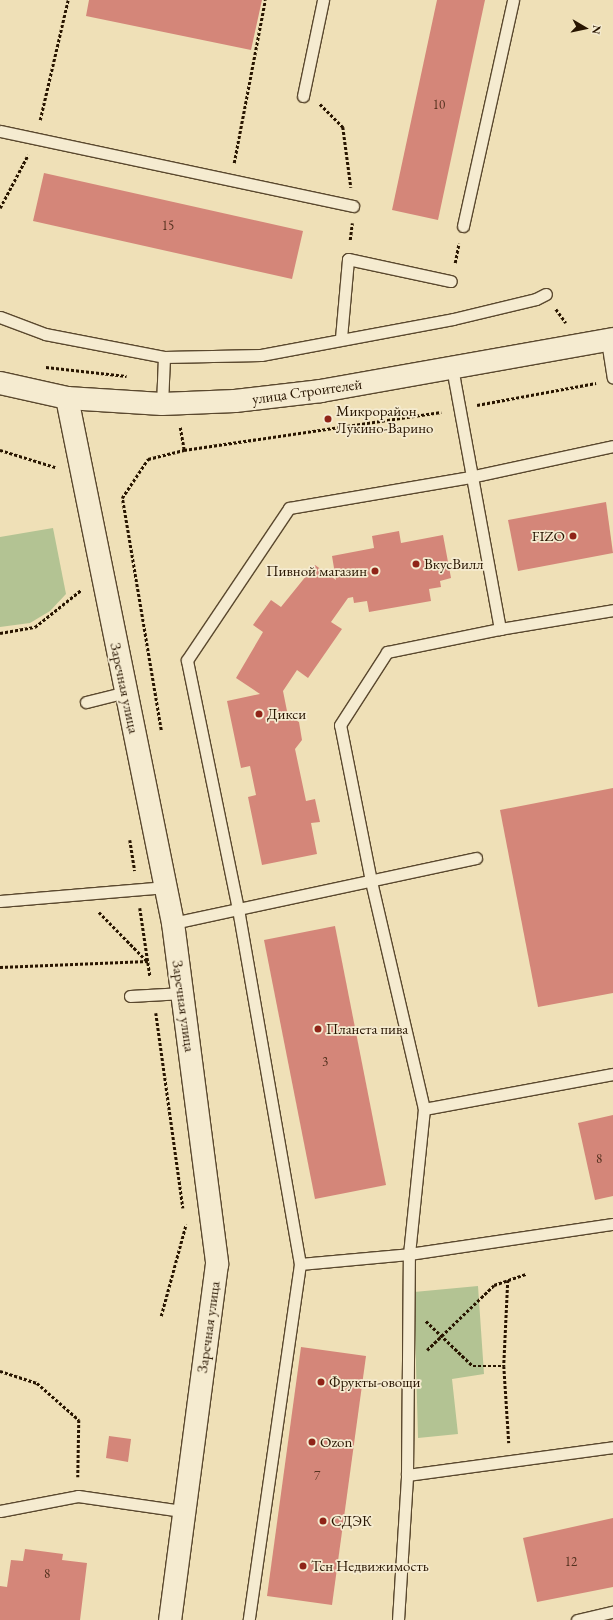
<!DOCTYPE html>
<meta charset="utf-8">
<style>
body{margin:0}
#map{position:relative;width:613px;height:1620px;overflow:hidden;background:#efe0b7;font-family:"EB Garamond",serif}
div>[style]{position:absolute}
.green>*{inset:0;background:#b3c393}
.building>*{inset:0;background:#d48679}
.path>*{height:2.5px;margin-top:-1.25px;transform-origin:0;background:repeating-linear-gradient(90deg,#281500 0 3px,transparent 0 5px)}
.roads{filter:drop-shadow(1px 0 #5a482e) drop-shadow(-1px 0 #5a482e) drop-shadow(0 1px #5a482e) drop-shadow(0 -1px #5a482e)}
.lane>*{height:11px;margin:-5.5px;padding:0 5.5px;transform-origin:5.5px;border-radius:5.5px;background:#f5ebd0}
.street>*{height:22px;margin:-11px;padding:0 11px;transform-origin:11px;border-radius:11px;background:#f5ebd0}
.secondary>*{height:22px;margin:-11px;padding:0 11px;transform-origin:11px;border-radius:11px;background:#f5ebd0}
.dots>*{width:11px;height:11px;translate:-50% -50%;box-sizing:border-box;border:2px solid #f5ebd0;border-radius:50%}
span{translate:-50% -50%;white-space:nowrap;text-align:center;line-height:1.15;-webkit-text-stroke:3.5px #f5ebd0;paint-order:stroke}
.number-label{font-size:13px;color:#53311e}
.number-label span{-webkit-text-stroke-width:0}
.street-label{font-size:15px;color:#281500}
.poi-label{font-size:15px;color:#281500}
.left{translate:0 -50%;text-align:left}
.right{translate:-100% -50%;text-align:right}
.north{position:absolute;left:565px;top:8px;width:40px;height:40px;-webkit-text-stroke:3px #f5ebd0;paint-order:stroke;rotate:99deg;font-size:11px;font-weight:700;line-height:16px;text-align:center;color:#281500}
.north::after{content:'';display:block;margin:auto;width:14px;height:18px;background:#281500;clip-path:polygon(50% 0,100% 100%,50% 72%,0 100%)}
</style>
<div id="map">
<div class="green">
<div style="clip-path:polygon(53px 528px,66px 594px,50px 611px,30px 623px,0 627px,0 537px)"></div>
<div style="clip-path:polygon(478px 1286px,484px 1374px,452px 1379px,458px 1434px,418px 1438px,414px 1292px)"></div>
</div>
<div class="building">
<div style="clip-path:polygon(89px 0,262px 0,251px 50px,86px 16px)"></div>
<div style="clip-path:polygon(437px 0,485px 0,438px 220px,392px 210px)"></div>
<div style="clip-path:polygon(44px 173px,303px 231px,292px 279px,33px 221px)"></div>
<div style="clip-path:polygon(606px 502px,613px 553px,518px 571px,508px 520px)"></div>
<div style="clip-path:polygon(399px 531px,401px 543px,443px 535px,451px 578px,440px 581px,441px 587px,429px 589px,431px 601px,369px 612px,367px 601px,354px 603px,353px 597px,348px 598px,331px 622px,342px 629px,308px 678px,297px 670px,283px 691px,288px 716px,299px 722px,302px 740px,295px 749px,306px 801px,315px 799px,320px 822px,311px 823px,317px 854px,262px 865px,248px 797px,256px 795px,250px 766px,241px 768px,227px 701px,260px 694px,236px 678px,263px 632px,253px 625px,271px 600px,281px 607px,315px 565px,336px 580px,332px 556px,374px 548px,372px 536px)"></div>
<div style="clip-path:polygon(613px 788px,613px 993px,538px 1007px,500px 810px)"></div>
<div style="clip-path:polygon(335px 926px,386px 1185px,315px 1199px,264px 940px)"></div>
<div style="clip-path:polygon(613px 1115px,613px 1196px,595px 1200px,578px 1123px)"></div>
<div style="clip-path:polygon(301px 1347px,366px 1356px,332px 1605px,267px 1596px)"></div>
<div style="clip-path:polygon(109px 1436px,131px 1439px,128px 1462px,106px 1458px)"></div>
<div style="clip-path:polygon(613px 1518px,613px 1587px,537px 1602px,523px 1538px)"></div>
<div style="clip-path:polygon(25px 1549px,63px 1554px,62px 1560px,87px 1563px,80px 1620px,0 1620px,0 1586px,7px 1587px,11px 1560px,23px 1561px)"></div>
</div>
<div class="path">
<div style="left:320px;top:104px;width:33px;rotate:45deg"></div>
<div style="left:343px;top:127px;width:61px;rotate:82.4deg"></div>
<div style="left:40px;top:120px;width:123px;rotate:-76.9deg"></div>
<div style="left:234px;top:163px;width:166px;rotate:-79.2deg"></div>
<div style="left:0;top:208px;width:60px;rotate:-62.2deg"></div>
<div style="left:350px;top:240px;width:17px;rotate:-83deg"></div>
<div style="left:455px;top:263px;width:20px;rotate:-79deg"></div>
<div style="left:556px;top:309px;width:17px;rotate:54deg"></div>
<div style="left:46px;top:367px;width:81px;rotate:6.3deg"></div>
<div style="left:477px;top:405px;width:121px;rotate:-10.5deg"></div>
<div style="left:0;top:450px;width:58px;rotate:17.2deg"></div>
<div style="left:184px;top:450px;width:260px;rotate:-8.4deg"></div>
<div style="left:0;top:633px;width:36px;rotate:-10deg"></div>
<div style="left:35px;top:627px;width:59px;rotate:-38.8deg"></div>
<div style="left:161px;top:730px;width:235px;rotate:-99.5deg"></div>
<div style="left:122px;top:498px;width:47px;rotate:-56.3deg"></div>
<div style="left:148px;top:459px;width:37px;rotate:-14deg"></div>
<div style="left:184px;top:450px;width:23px;rotate:-100deg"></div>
<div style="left:130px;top:840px;width:31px;rotate:81deg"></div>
<div style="left:140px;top:908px;width:69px;rotate:81.6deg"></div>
<div style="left:99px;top:912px;width:69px;rotate:45.6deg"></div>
<div style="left:0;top:967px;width:148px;rotate:-2.3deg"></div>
<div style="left:156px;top:1013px;width:197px;rotate:82.1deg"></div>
<div style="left:508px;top:1280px;width:86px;rotate:92.7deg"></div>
<div style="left:504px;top:1366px;width:77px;rotate:86.3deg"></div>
<div style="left:161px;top:1316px;width:95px;rotate:-74.8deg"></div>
<div style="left:426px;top:1321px;width:65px;rotate:43.8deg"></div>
<div style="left:473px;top:1366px;width:31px"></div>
<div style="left:427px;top:1350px;width:93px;rotate:-44.1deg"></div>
<div style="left:494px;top:1285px;width:34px;rotate:-19deg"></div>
<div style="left:0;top:1371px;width:39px;rotate:18deg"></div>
<div style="left:37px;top:1383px;width:56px;rotate:41.4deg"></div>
<div style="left:79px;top:1420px;width:57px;rotate:91deg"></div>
</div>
<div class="roads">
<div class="lane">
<div style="left:303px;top:96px;width:98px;rotate:-78.2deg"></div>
<div style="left:0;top:131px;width:361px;rotate:12deg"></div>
<div style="left:463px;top:226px;width:231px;rotate:-77.5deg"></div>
<div style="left:0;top:317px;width:48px;rotate:20.7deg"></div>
<div style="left:45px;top:334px;width:121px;rotate:10.9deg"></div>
<div style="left:164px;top:357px;width:47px;rotate:92.4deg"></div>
<div style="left:341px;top:338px;width:79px;rotate:-84.9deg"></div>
<div style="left:348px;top:259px;width:105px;rotate:12.1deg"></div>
<div style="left:607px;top:341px;width:37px;rotate:81deg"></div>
<div style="left:164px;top:357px;width:97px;rotate:-1.2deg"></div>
<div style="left:261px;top:355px;width:195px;rotate:-10.6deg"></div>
<div style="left:453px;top:319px;width:85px;rotate:-13.5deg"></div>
<div style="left:536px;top:299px;width:11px;rotate:-27deg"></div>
<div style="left:500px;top:629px;width:115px;rotate:-9.5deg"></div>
<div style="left:86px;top:702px;width:41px;rotate:-14deg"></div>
<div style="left:476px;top:858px;width:243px;rotate:167.9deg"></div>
<div style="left:238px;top:909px;width:254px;rotate:-101.6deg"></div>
<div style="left:187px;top:660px;width:183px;rotate:-56.1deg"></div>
<div style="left:289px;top:508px;width:184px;rotate:-9.7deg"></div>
<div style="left:470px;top:477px;width:146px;rotate:-12.2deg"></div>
<div style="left:0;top:901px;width:167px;rotate:-4.8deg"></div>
<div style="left:173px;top:923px;width:66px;rotate:-12.2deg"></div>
<div style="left:238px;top:909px;width:360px;rotate:80.1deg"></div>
<div style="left:300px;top:1264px;width:360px;rotate:98.2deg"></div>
<div style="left:130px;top:996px;width:53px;rotate:-3.2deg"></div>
<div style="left:424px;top:1109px;width:192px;rotate:-10.5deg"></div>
<div style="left:300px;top:1264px;width:109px;rotate:-5.2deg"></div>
<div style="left:409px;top:1254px;width:206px;rotate:-8.4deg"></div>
<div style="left:407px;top:1475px;width:208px;rotate:-7.7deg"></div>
<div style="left:0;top:1511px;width:79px;rotate:-10.9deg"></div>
<div style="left:78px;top:1496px;width:105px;rotate:8.2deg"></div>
<div style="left:398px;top:1620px;width:145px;rotate:-86.4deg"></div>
<div style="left:407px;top:1475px;width:221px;rotate:-89.5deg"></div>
<div style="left:409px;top:1254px;width:146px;rotate:-84.1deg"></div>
<div style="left:424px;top:1109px;width:234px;rotate:-103.1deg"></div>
<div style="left:371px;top:881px;width:159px;rotate:-101.2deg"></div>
<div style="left:340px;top:725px;width:87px;rotate:-57.2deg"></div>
<div style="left:387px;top:652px;width:115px;rotate:-11.5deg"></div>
<div style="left:500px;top:629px;width:265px;rotate:-100.4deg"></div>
<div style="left:577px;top:1620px;width:37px;rotate:-13deg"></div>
</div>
<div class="street">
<div style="left:67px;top:398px;width:536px;rotate:78.59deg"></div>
<div style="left:173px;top:923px;width:344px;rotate:82.6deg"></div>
<div style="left:217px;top:1264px;width:359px;rotate:97.5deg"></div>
</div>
<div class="secondary">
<div style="left:0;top:383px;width:69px;rotate:12.6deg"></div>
<div style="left:67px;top:398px;width:95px;rotate:3.6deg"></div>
<div style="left:162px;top:404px;width:73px;rotate:-2.4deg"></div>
<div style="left:235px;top:401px;width:87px;rotate:-6.6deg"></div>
<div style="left:321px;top:391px;width:297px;rotate:-10.1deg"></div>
</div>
</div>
<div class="dots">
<div style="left:328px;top:419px;background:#8f2418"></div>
<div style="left:573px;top:536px;background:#8f2418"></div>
<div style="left:416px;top:564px;background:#8f2418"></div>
<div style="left:375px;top:571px;background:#8f2418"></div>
<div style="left:259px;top:714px;background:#8f2418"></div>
<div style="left:318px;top:1029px;background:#8f2418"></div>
<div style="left:321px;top:1382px;background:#8f2418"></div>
<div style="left:312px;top:1442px;background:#8f2418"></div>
<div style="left:323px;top:1521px;background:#8f2418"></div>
<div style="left:303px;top:1566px;background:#8f2418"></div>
</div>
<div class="number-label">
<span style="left:439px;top:105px">10</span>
<span style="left:168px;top:226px">15</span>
<span style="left:325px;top:1062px">3</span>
<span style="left:599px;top:1159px">8</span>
<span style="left:317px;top:1476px">7</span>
<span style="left:571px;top:1562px">12</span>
<span style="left:47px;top:1574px">8</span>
</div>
<div class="street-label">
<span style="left:307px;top:391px;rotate:-8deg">улица Строителей</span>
<span style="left:125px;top:688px;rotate:78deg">Заречная улица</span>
<span style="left:184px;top:1006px;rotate:82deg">Заречная улица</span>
<span style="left:208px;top:1327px;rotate:-82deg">Заречная улица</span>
</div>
<div class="poi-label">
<span class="left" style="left:336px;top:419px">Микрорайон<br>Лукино-Варино</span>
<span class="right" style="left:565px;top:536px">FIZO</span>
<span class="left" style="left:424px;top:564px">ВкусВилл</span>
<span class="right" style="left:367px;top:571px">Пивной магазин</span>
<span class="left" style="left:267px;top:714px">Дикси</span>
<span class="left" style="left:326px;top:1029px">Планета пива</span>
<span class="left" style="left:329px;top:1382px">Фрукты-овощи</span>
<span class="left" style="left:320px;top:1442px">Ozon</span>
<span class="left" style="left:331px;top:1521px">СДЭК</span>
<span class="left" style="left:311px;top:1566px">Тсн Недвижимость</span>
</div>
<div class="north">N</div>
</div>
